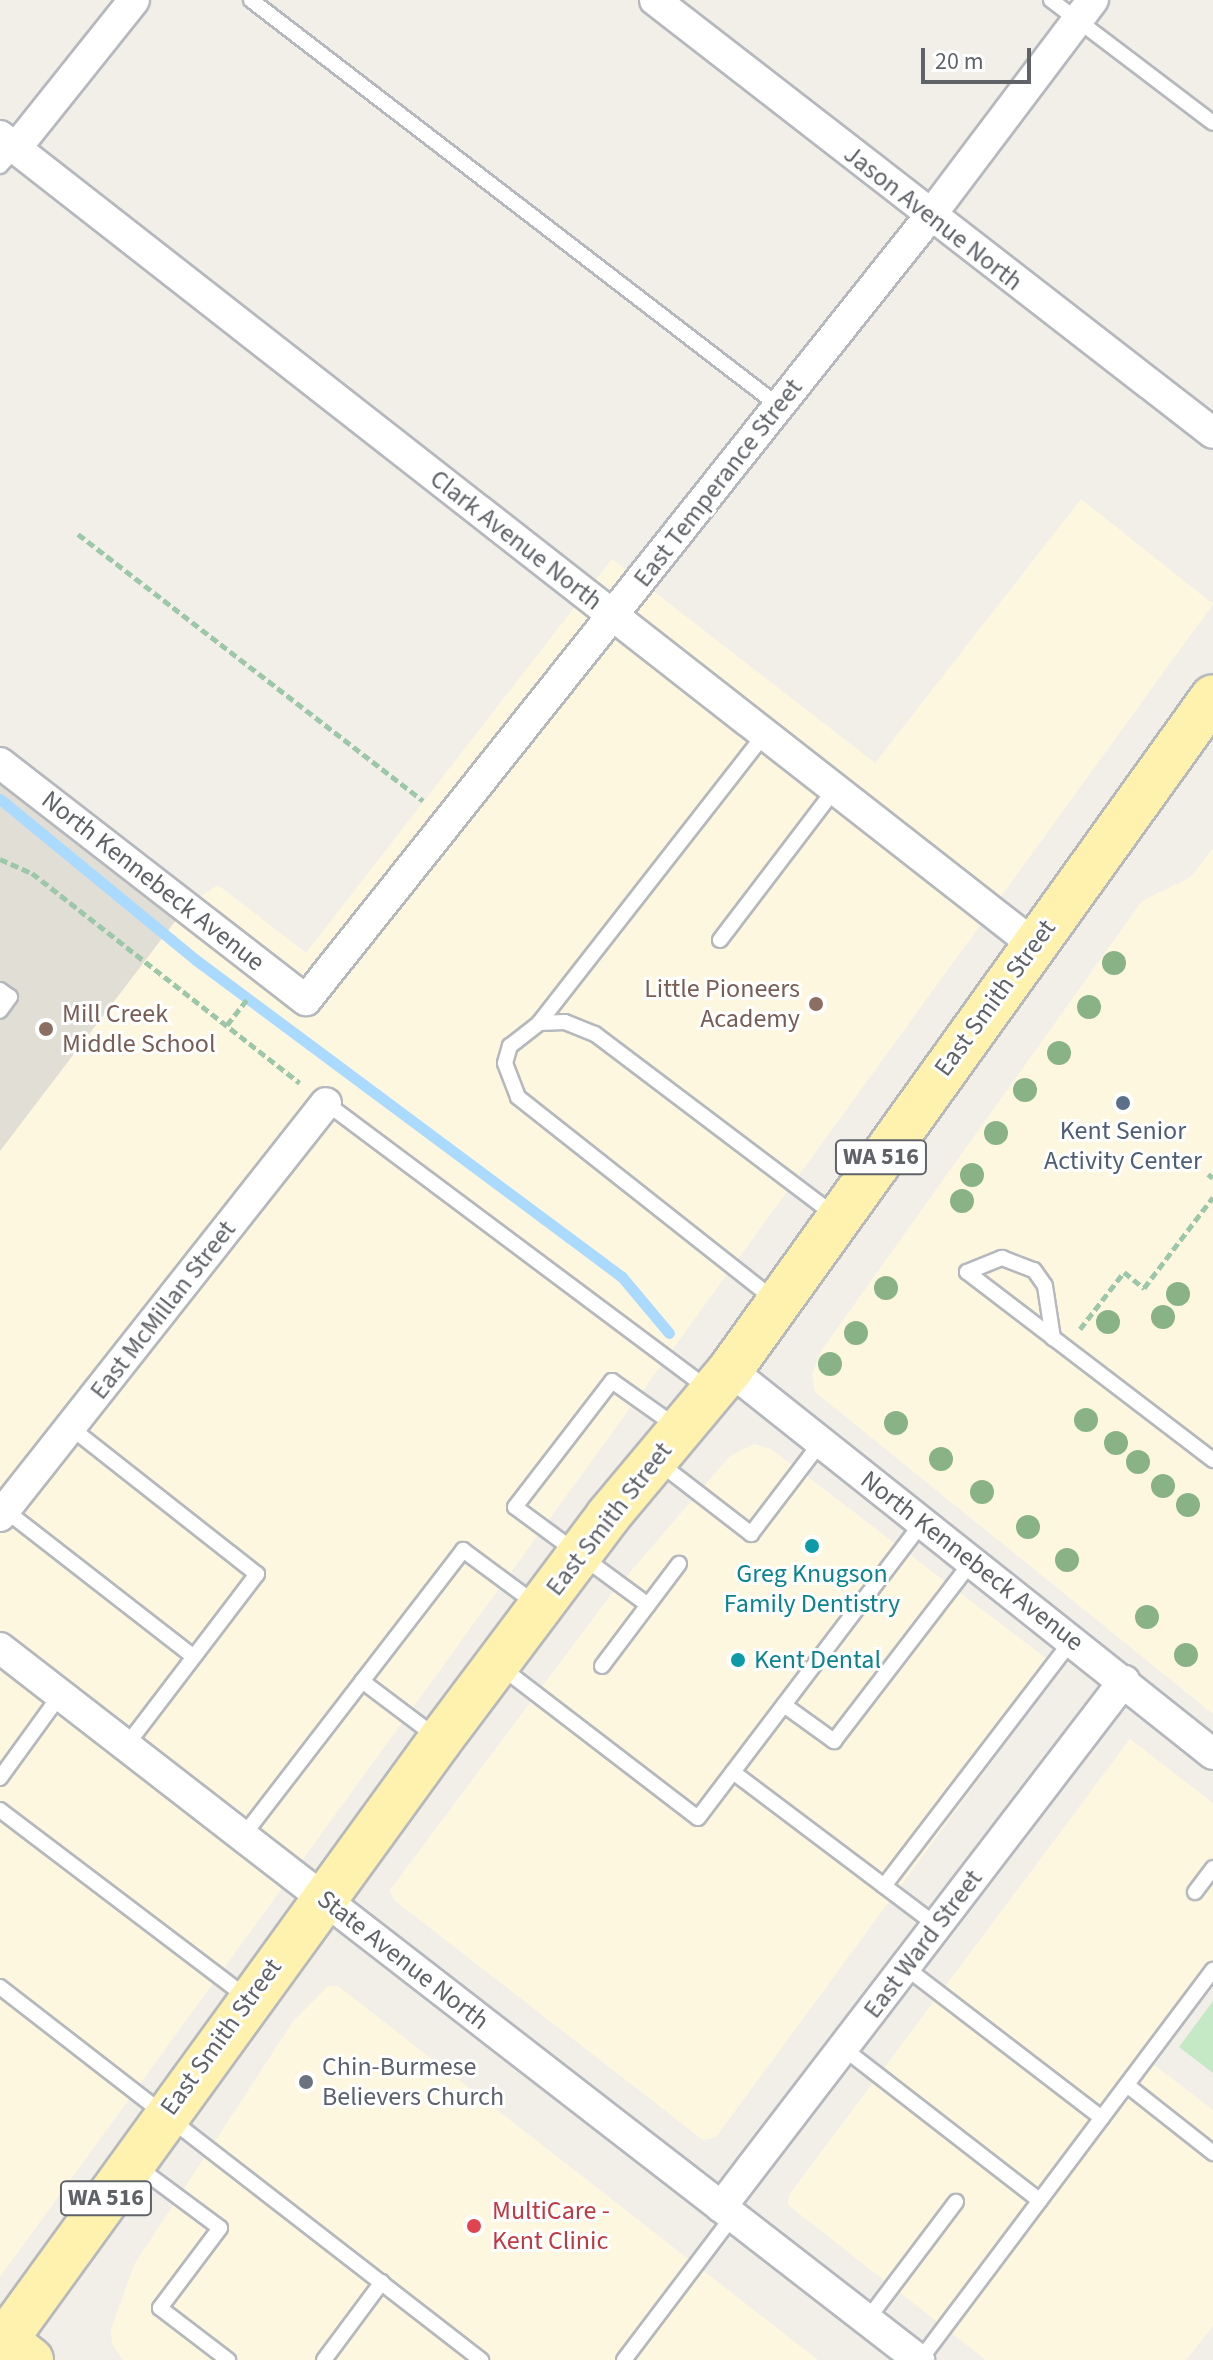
<!DOCTYPE html>
<style>
body{margin:0}
#map{position:relative;width:1213px;height:2360px;overflow:hidden;background:#f1efe8;font-family:"Source Sans 3",sans-serif}
div>[style]{position:absolute}
.commercial>*{inset:0;background:#fef7e0}
.education>*{inset:0;background:#e1ded6}
.green>*{inset:0;background:#c5e8c5}
.stream>*{height:11px;margin:-5.5px;padding:0 5.5px;transform-origin:5.5px;border-radius:5.5px;background:#aadaff}
.path>*{height:5px;margin-top:-2.5px;transform-origin:0;background:repeating-linear-gradient(90deg,#9cc7a9 0 8px,transparent 0 12px)}
.roads{filter:drop-shadow(2px 0 #b5b8bc) drop-shadow(-2px 0 #b5b8bc) drop-shadow(0 2px #b5b8bc) drop-shadow(0 -2px #b5b8bc)}
.lane>*{height:14px;margin:-7px;padding:0 7px;transform-origin:7px;border-radius:7px;background:#fff}
.street>*{height:30px;margin:-15px;padding:0 15px;transform-origin:15px;border-radius:15px;background:#fff}
.primary>*{height:44px;margin:-22px;padding:0 22px;transform-origin:22px;border-radius:22px;background:#fff2af}
.trees>*{width:24px;height:24px;margin:-12px;border-radius:50%;background:#89b387}
.dots>*{width:22px;height:22px;translate:-50% -50%;box-sizing:border-box;border:4px solid #fff;border-radius:50%}
span{translate:-50% -50%;white-space:nowrap;text-align:center;line-height:1.15;-webkit-text-stroke:6px #fff;paint-order:stroke}
.shield-label span{padding:2px 6px;background:#fff;border:2px solid;border-radius:6px;-webkit-text-stroke-width:0}
.shield-label{font-size:24px;color:#5f6368;font-weight:700}
.street-label{font-size:26px;color:#5f6368}
.education-label{font-size:26px;color:#785e54}
.right{translate:-100% -50%;text-align:right}
.left{translate:0 -50%;text-align:left}
.service-label{font-size:26px;color:#4e5e75}
.culture-label{font-size:26px;color:#0d838f}
.worship-label{font-size:26px;color:#5b616d}
.health-label{font-size:26px;color:#be3a42}
.scale{position:absolute;left:921px;top:48px;width:110px;height:36px;box-sizing:border-box;border:4px solid #5f6368;border-top:0;padding-left:10px;font-size:24px;line-height:28px;white-space:nowrap;color:#5f6368;-webkit-text-stroke:6px #fff;paint-order:stroke}
</style>
<div id="map">
<div class="commercial">
<div style="clip-path:polygon(1081px 499px,1213px 604px,0 2277px,0 1151px,185px 907px,218px 885px,306px 953px,612px 559px,875px 763px)"></div>
<div style="clip-path:polygon(1213px 848px,1213px 1714px,815px 1392px,812px 1374px,821px 1351px,1142px 901px,1191px 877px)"></div>
<div style="clip-path:polygon(754px 1444px,771px 1449px,1060px 1669px,716px 2137px,703px 2140px,394px 1900px,390px 1890px,613px 1592px,730px 1456px)"></div>
<div style="clip-path:polygon(1130px 1739px,1213px 1803px,1213px 1984px,1153px 2064px,1213px 2110px,1213px 2326px,1186px 2360px,986px 2360px,788px 2205px,789px 2195px)"></div>
<div style="clip-path:polygon(328px 1986px,338px 1986px,818px 2360px,123px 2360px,112px 2344px,111px 2329px,134px 2265px,294px 2020px)"></div>
</div>
<div class="education">
<div style="clip-path:polygon(0 763px,186px 907px,0 1151px)"></div>
</div>
<div class="green">
<div style="clip-path:polygon(1213px 2001px,1213px 2073px,1179px 2047px)"></div>
</div>
<div class="stream">
<div style="left:0;top:799px;width:254px;rotate:39.4deg"></div>
<div style="left:196px;top:960px;width:531px;rotate:36.65deg"></div>
<div style="left:622px;top:1277px;width:73px;rotate:50deg"></div>
</div>
<div class="path">
<div style="left:78px;top:534px;width:436px;rotate:37.7deg"></div>
<div style="left:0;top:859px;width:35px;rotate:24deg"></div>
<div style="left:32px;top:873px;width:340px;rotate:38.1deg"></div>
<div style="left:227px;top:1025px;width:34px;rotate:-52deg"></div>
<div style="left:1208px;top:1174px;width:6px;rotate:39deg"></div>
<div style="left:1080px;top:1329px;width:72px;rotate:-52.3deg"></div>
<div style="left:1124px;top:1272px;width:26px;rotate:39deg"></div>
<div style="left:1144px;top:1288px;width:114px;rotate:-52.8deg"></div>
</div>
<div class="roads">
<div class="lane">
<div style="left:251px;top:0;width:666px;rotate:37.56deg"></div>
<div style="left:1051px;top:0;width:203px;rotate:37.2deg"></div>
<div style="left:0;top:166px;width:24px;rotate:-48deg"></div>
<div style="left:720px;top:940px;width:190px;rotate:-52.7deg"></div>
<div style="left:0;top:990px;width:12px;rotate:35deg"></div>
<div style="left:10px;top:997px;width:17px;rotate:126deg"></div>
<div style="left:539px;top:1023px;width:367px;rotate:-52deg"></div>
<div style="left:326px;top:1103px;width:476px;rotate:36.8deg"></div>
<div style="left:967px;top:1272px;width:310px;rotate:37.4deg"></div>
<div style="left:967px;top:1272px;width:38px;rotate:-22deg"></div>
<div style="left:1002px;top:1258px;width:34px;rotate:21deg"></div>
<div style="left:1034px;top:1270px;width:19px;rotate:55deg"></div>
<div style="left:1045px;top:1286px;width:53px;rotate:81.3deg"></div>
<div style="left:776px;top:1301px;width:329px;rotate:-141.7deg"></div>
<div style="left:518px;top:1097px;width:36px;rotate:-111deg"></div>
<div style="left:505px;top:1063px;width:18px;rotate:-74deg"></div>
<div style="left:510px;top:1046px;width:37px;rotate:-38deg"></div>
<div style="left:539px;top:1023px;width:26px;rotate:-2deg"></div>
<div style="left:565px;top:1022px;width:32px;rotate:22deg"></div>
<div style="left:595px;top:1034px;width:300px;rotate:37.1deg"></div>
<div style="left:70px;top:1427px;width:238px;rotate:38.2deg"></div>
<div style="left:257px;top:1574px;width:216px;rotate:127.3deg"></div>
<div style="left:658px;top:1462px;width:118px;rotate:37.7deg"></div>
<div style="left:751px;top:1534px;width:116px;rotate:-52.7deg"></div>
<div style="left:5px;top:1510px;width:239px;rotate:37.9deg"></div>
<div style="left:648px;top:1605px;width:165px;rotate:-143.6deg"></div>
<div style="left:515px;top:1507px;width:159px;rotate:-52.4deg"></div>
<div style="left:612px;top:1381px;width:80px;rotate:35.3deg"></div>
<div style="left:602px;top:1666px;width:128px;rotate:-53deg"></div>
<div style="left:501px;top:1667px;width:248px;rotate:37.5deg"></div>
<div style="left:698px;top:1818px;width:372px;rotate:-52.8deg"></div>
<div style="left:362px;top:1681px;width:91px;rotate:37deg"></div>
<div style="left:784px;top:1705px;width:62px;rotate:35.8deg"></div>
<div style="left:834px;top:1741px;width:227px;rotate:-52.5deg"></div>
<div style="left:733px;top:1772px;width:256px;rotate:37deg"></div>
<div style="left:0;top:1778px;width:102px;rotate:-54.1deg"></div>
<div style="left:0;top:1810px;width:311px;rotate:37.2deg"></div>
<div style="left:243px;top:1836px;width:361px;rotate:-52.4deg"></div>
<div style="left:463px;top:1550px;width:91px;rotate:36.5deg"></div>
<div style="left:884px;top:1886px;width:310px;rotate:-52.6deg"></div>
<div style="left:1195px;top:1892px;width:30px;rotate:-53deg"></div>
<div style="left:905px;top:1967px;width:248px;rotate:37.5deg"></div>
<div style="left:0;top:1987px;width:609px;rotate:37.79deg"></div>
<div style="left:843px;top:2048px;width:249px;rotate:37.8deg"></div>
<div style="left:1127px;top:2085px;width:110px;rotate:38.3deg"></div>
<div style="left:138px;top:2167px;width:102px;rotate:36.6deg"></div>
<div style="left:220px;top:2228px;width:100px;rotate:126.9deg"></div>
<div style="left:160px;top:2308px;width:86px;rotate:37.4deg"></div>
<div style="left:867px;top:2320px;width:148px;rotate:-53deg"></div>
<div style="left:324px;top:2360px;width:97px;rotate:-53.4deg"></div>
<div style="left:624px;top:2360px;width:181px;rotate:-52.9deg"></div>
<div style="left:920px;top:2360px;width:488px;rotate:-53.1deg"></div>
</div>
<div class="street">
<div style="left:655px;top:0;width:706px;rotate:37.81deg"></div>
<div style="left:0;top:136px;width:1311px;rotate:38.03deg"></div>
<div style="left:16px;top:148px;width:189px;rotate:-51.4deg"></div>
<div style="left:0;top:763px;width:387px;rotate:37.8deg"></div>
<div style="left:306px;top:1000px;width:1002px;rotate:-51.48deg"></div>
<div style="left:930px;top:216px;width:271px;rotate:-53deg"></div>
<div style="left:730px;top:1370px;width:617px;rotate:38.49deg"></div>
<div style="left:0;top:1516px;width:526px;rotate:-51.71deg"></div>
<div style="left:0;top:1648px;width:1163px;rotate:37.77deg"></div>
<div style="left:721px;top:2207px;width:663px;rotate:-52.54deg"></div>
</div>
<div class="primary">
<div style="left:31px;top:2360px;width:33px;rotate:-142deg"></div>
<div style="left:5px;top:2340px;width:741px;rotate:-54.06deg"></div>
<div style="left:440px;top:1740px;width:280px;rotate:-53.1deg"></div>
<div style="left:608px;top:1516px;width:190px;rotate:-50.1deg"></div>
<div style="left:730px;top:1370px;width:828px;rotate:-54.33deg"></div>
</div>
</div>
<div class="trees">
<div style="left:1114px;top:963px"></div>
<div style="left:1089px;top:1007px"></div>
<div style="left:1059px;top:1053px"></div>
<div style="left:1025px;top:1090px"></div>
<div style="left:996px;top:1133px"></div>
<div style="left:972px;top:1175px"></div>
<div style="left:962px;top:1201px"></div>
<div style="left:886px;top:1288px"></div>
<div style="left:1178px;top:1294px"></div>
<div style="left:1163px;top:1317px"></div>
<div style="left:1108px;top:1322px"></div>
<div style="left:856px;top:1333px"></div>
<div style="left:830px;top:1364px"></div>
<div style="left:1086px;top:1420px"></div>
<div style="left:896px;top:1423px"></div>
<div style="left:1116px;top:1443px"></div>
<div style="left:941px;top:1459px"></div>
<div style="left:1138px;top:1462px"></div>
<div style="left:1163px;top:1486px"></div>
<div style="left:982px;top:1492px"></div>
<div style="left:1188px;top:1505px"></div>
<div style="left:1028px;top:1527px"></div>
<div style="left:1067px;top:1560px"></div>
<div style="left:1147px;top:1617px"></div>
<div style="left:1186px;top:1655px"></div>
</div>
<div class="dots">
<div style="left:816px;top:1004px;background:#8d6e63"></div>
<div style="left:46px;top:1029px;background:#8d6e63"></div>
<div style="left:1123px;top:1103px;background:#5c6f8a"></div>
<div style="left:812px;top:1546px;background:#0f9aa8"></div>
<div style="left:738px;top:1660px;background:#0f9aa8"></div>
<div style="left:306px;top:2082px;background:#6b7280"></div>
<div style="left:474px;top:2226px;background:#e0444e"></div>
</div>
<div class="shield-label">
<span style="left:881px;top:1157px">WA 516</span>
<span style="left:106px;top:2198px">WA 516</span>
</div>
<div class="street-label">
<span style="left:933px;top:218px;rotate:38deg">Jason Avenue North</span>
<span style="left:718px;top:483px;rotate:-52deg">East Temperance Street</span>
<span style="left:516px;top:540px;rotate:38deg">Clark Avenue North</span>
<span style="left:153px;top:881px;rotate:38deg">North Kennebeck Avenue</span>
<span style="left:995px;top:998px;rotate:-54deg">East Smith Street</span>
<span style="left:163px;top:1310px;rotate:-52deg">East McMillan Street</span>
<span style="left:609px;top:1519px;rotate:-52deg">East Smith Street</span>
<span style="left:972px;top:1561px;rotate:38deg">North Kennebeck Avenue</span>
<span style="left:923px;top:1944px;rotate:-53deg">East Ward Street</span>
<span style="left:403px;top:1960px;rotate:38deg">State Avenue North</span>
<span style="left:221px;top:2037px;rotate:-54deg">East Smith Street</span>
</div>
<div class="education-label">
<span class="right" style="left:800px;top:1004px">Little Pioneers<br>Academy</span>
<span class="left" style="left:62px;top:1029px">Mill Creek<br>Middle School</span>
</div>
<div class="service-label">
<span style="left:1123px;top:1146px">Kent Senior<br>Activity Center</span>
</div>
<div class="culture-label">
<span style="left:812px;top:1589px">Greg Knugson<br>Family Dentistry</span>
<span class="left" style="left:754px;top:1660px">Kent Dental</span>
</div>
<div class="worship-label">
<span class="left" style="left:322px;top:2082px">Chin-Burmese<br>Believers Church</span>
</div>
<div class="health-label">
<span class="left" style="left:492px;top:2226px">MultiCare -<br>Kent Clinic</span>
</div>
<div class="scale">20 m</div>
</div>
